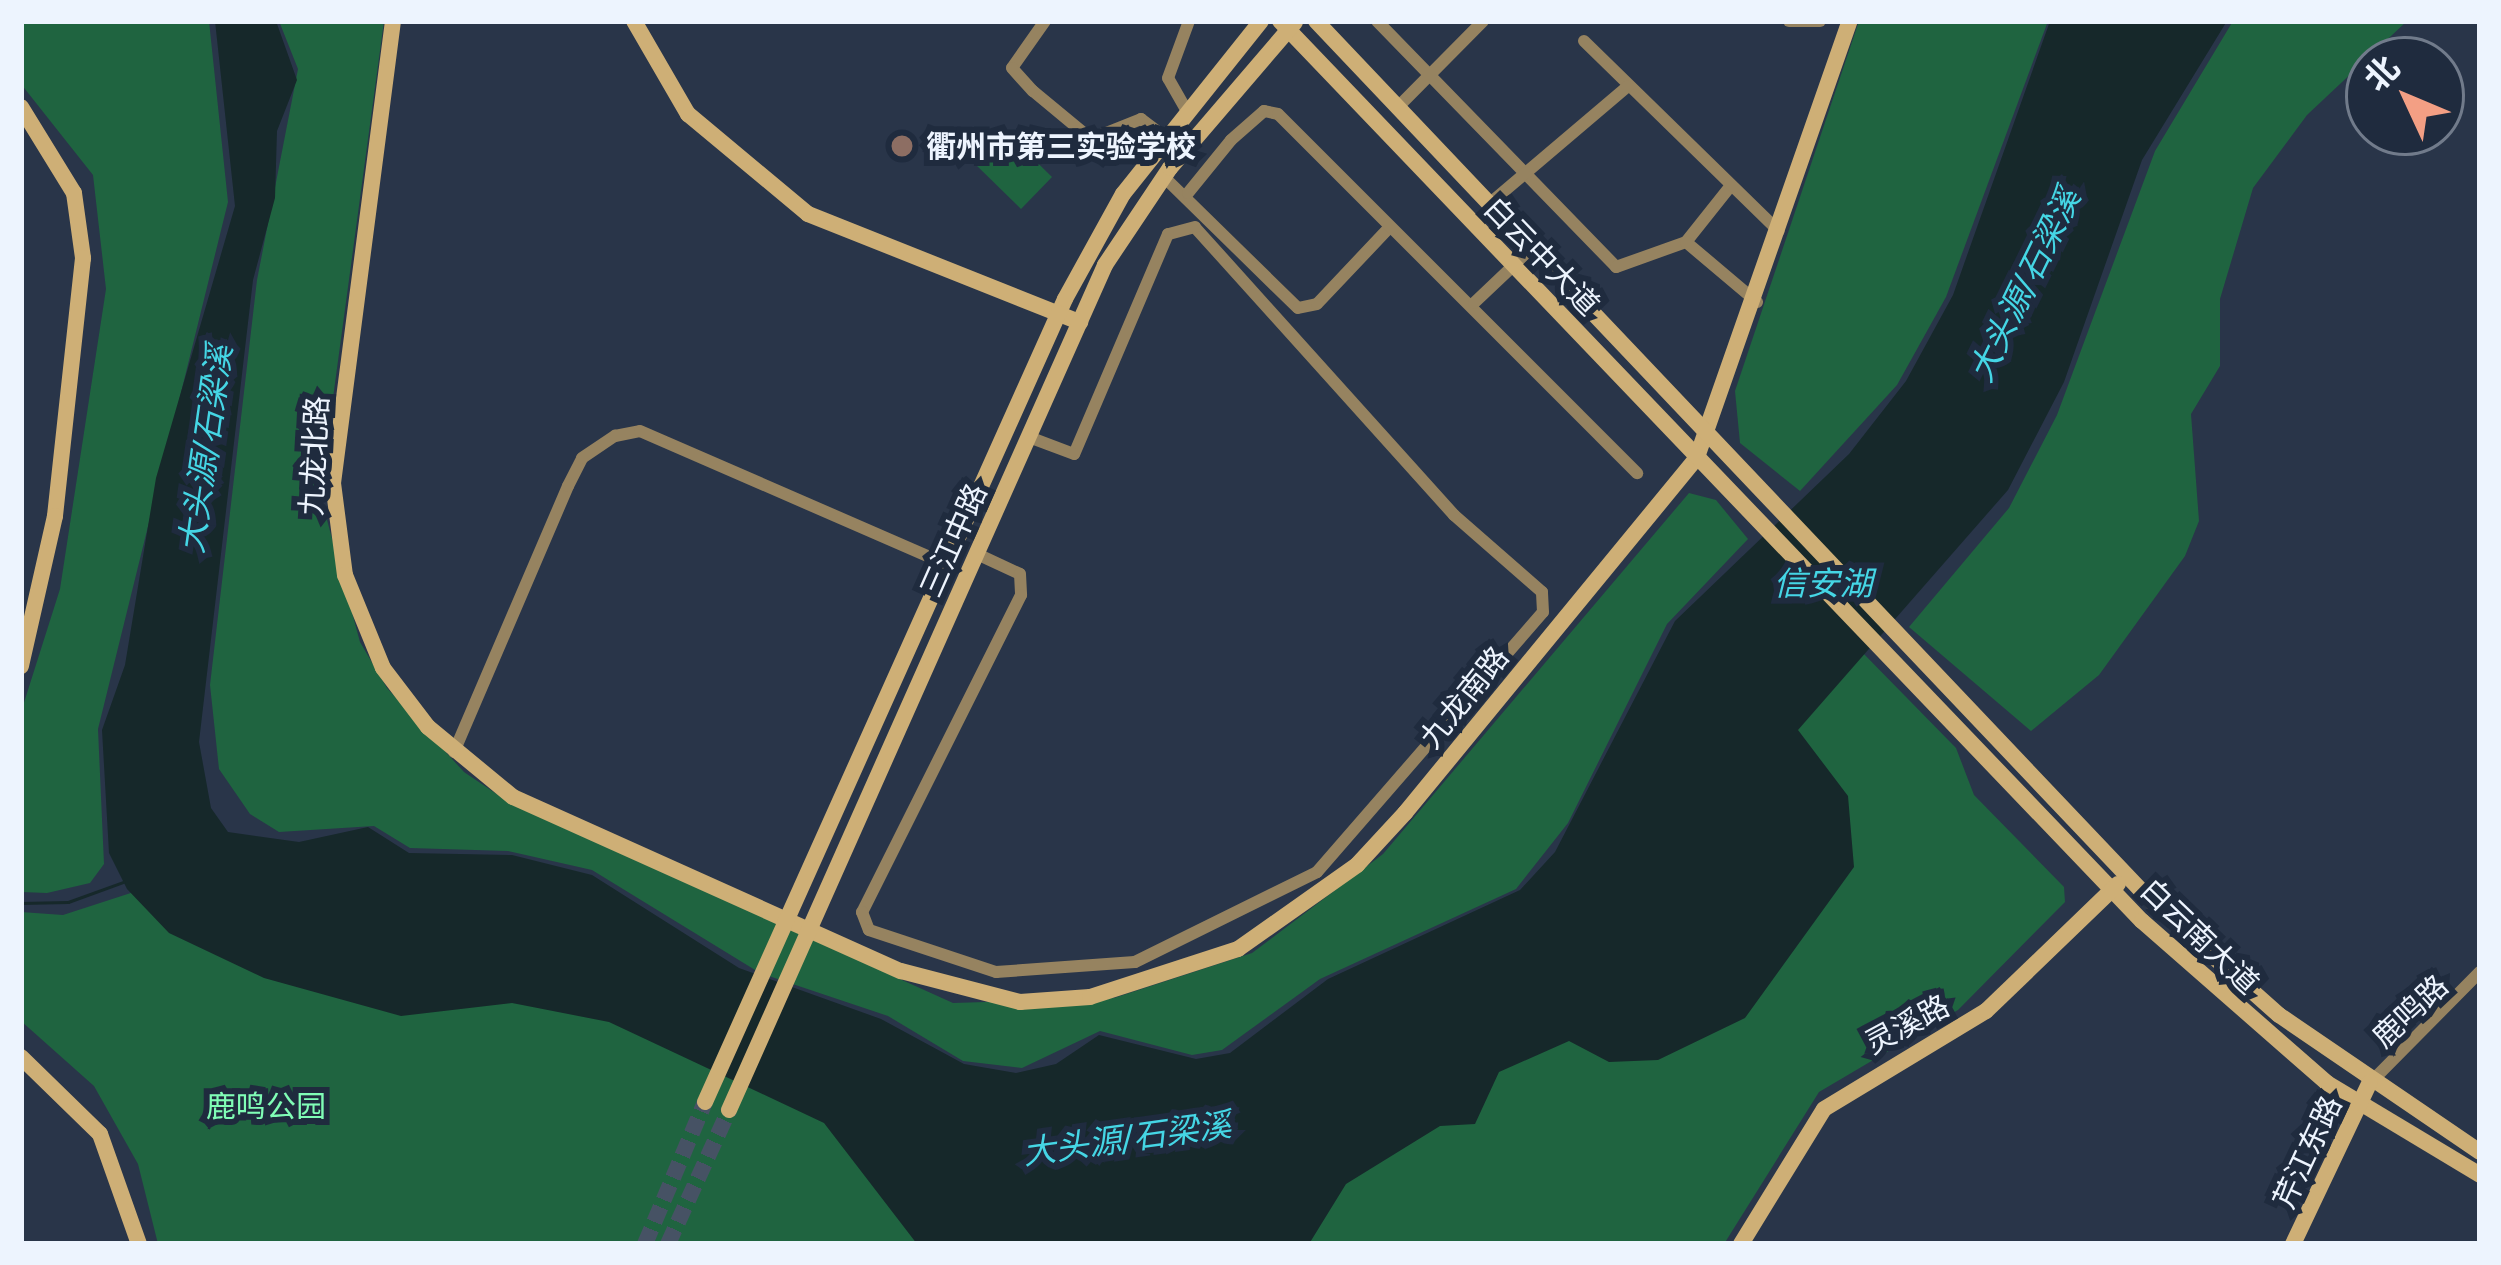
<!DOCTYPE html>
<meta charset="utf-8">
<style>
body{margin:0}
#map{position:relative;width:2501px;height:1265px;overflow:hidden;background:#293549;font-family:Inter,"Noto Sans SC",sans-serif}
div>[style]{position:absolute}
.green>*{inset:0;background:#1f6440}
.water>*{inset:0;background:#16282a}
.stream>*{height:3px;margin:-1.5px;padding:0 1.5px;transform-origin:1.5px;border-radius:1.5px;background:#16282a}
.secondary-tunnel>*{height:16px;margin-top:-8px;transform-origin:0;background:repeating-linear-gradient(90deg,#465264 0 16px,transparent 0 24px)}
.street>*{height:12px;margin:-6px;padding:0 6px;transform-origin:6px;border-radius:6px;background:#968360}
.secondary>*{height:16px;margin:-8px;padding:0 8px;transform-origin:8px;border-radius:8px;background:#ceaf76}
.dots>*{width:33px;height:33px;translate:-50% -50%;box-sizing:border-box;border:6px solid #1f2b3e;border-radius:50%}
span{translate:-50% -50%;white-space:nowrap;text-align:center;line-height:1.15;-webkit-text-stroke:12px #1f2b3e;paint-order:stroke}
.poi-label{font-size:30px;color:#edf4fe;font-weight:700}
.left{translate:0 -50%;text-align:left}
.street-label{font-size:30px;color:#edf4fe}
.park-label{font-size:30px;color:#80fdb6}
.water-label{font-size:33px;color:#45d6e5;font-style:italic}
.frame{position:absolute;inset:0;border:24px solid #edf4fe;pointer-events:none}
.north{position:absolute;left:2345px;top:36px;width:120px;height:120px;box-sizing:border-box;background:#1f2b3e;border:3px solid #717b8b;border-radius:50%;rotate:314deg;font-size:33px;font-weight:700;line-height:48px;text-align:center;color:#edf4fe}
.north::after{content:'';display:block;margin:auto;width:42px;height:54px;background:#f39f84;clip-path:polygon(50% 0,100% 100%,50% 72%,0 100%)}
</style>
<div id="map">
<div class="green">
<div style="clip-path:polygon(21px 21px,209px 21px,228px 202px,98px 729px,104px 864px,90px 883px,47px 893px,21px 892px,21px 712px,60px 589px,106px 289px,93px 175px,21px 84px)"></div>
<div style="clip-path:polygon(279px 21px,384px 21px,320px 494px,360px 642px,387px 688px,464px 772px,510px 803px,953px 1003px,1114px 998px,1252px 953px,1383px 854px,1689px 493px,1716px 500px,1748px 539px,1667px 624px,1568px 823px,1516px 889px,1320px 979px,1222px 1050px,1192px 1055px,1100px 1031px,1022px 1068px,963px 1061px,888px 1016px,760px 973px,592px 870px,508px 851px,410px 848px,374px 826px,279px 832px,250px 814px,219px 769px,210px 685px,257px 280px,298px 69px)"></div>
<div style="clip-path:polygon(1859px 21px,2048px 21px,1946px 297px,1897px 385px,1800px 491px,1740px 443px,1735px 391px)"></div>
<div style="clip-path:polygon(2233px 21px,2407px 21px,2307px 115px,2253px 188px,2220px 299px,2220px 366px,2191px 414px,2199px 521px,2185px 556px,2099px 675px,2031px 731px,1909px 627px,2009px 508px,2057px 415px,2155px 151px)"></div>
<div style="clip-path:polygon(1004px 130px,1052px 177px,1021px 209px,973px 162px)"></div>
<div style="clip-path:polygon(1860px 650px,1956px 748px,1974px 795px,2064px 887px,2065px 902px,1958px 1010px,1819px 1092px,1724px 1244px,1300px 1244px,1341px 1179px,1494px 1071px,1795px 746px,1793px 727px)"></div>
<div style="clip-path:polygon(140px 890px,475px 998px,610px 1014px,826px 1112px,931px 1244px,158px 1244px,138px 1164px,94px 1086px,21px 1021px,21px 912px,63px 915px)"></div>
</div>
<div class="water">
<div style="clip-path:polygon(215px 21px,276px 21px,297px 80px,277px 131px,275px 198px,253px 280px,199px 742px,211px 808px,228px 832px,299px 842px,368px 827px,409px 853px,512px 855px,592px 875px,739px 968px,881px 1019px,964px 1064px,1016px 1073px,1056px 1064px,1099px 1035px,1196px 1059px,1230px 1053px,1328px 979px,1520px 890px,1555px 852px,1675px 621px,1849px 454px,1906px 381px,1953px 295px,2050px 21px,2227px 21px,2142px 160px,2064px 382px,2008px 490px,1798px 730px,1848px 796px,1854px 867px,1745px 1018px,1658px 1060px,1609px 1062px,1569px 1041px,1499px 1072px,1475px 1124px,1440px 1126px,1346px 1184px,1309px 1244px,917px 1244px,824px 1123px,609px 1022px,512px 1003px,401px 1016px,264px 978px,169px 933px,127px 889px,109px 853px,102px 730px,125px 665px,156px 478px,235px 206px)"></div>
</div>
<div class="stream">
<div style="left:21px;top:903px;width:47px;rotate:-1.2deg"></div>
<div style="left:68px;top:902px;width:59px;rotate:-20deg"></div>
</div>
<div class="secondary-tunnel">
<div style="left:645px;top:1244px;width:154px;rotate:-67.1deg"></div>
<div style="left:668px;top:1244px;width:147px;rotate:-65.5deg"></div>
</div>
<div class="street">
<div style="left:1045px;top:21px;width:57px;rotate:125.1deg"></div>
<div style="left:1012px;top:68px;width:31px;rotate:48deg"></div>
<div style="left:1033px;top:91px;width:75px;rotate:39.6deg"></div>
<div style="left:1091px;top:139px;width:54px;rotate:-21.8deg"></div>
<div style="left:1141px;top:119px;width:34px;rotate:37deg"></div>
<div style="left:1377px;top:21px;width:343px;rotate:45.8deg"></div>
<div style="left:1616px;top:267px;width:74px;rotate:-19.7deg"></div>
<div style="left:1686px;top:242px;width:69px;rotate:-51.5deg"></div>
<div style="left:1789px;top:21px;width:31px"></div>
<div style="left:1584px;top:41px;width:272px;rotate:44.3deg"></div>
<div style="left:1398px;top:107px;width:121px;rotate:-45.3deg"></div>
<div style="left:1188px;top:113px;width:40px;rotate:-119.7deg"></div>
<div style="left:1168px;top:78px;width:61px;rotate:-69.8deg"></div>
<div style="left:1164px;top:177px;width:187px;rotate:44.4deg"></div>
<div style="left:1298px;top:308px;width:19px;rotate:-12deg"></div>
<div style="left:1317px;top:304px;width:103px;rotate:-46.6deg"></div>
<div style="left:1188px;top:193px;width:68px;rotate:-50.9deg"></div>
<div style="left:1231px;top:140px;width:44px;rotate:-41.3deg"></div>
<div style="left:1264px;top:111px;width:14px;rotate:12deg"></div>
<div style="left:1278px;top:114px;width:508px;rotate:45deg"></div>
<div style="left:1489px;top:204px;width:182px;rotate:-40.3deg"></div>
<div style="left:1686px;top:242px;width:93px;rotate:40.2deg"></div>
<div style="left:1474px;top:303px;width:80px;rotate:-43.5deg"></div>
<div style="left:977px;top:554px;width:47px;rotate:24.9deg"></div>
<div style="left:1020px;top:574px;width:21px;rotate:87deg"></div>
<div style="left:1021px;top:595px;width:355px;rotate:116.6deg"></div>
<div style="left:862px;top:912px;width:19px;rotate:69deg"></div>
<div style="left:869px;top:930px;width:134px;rotate:18.3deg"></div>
<div style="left:996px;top:972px;width:139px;rotate:-4.1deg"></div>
<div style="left:1135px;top:962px;width:203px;rotate:-26.3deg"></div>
<div style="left:1317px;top:872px;width:344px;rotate:-49deg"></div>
<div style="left:1543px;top:612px;width:20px;rotate:-93deg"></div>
<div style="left:1542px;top:592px;width:117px;rotate:-138.8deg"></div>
<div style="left:1454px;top:515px;width:387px;rotate:-132deg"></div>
<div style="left:1195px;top:227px;width:28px;rotate:165deg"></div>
<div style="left:1168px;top:234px;width:239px;rotate:113.1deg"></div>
<div style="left:1074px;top:454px;width:48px;rotate:-159.3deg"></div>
<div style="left:454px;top:752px;width:289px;rotate:-66.8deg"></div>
<div style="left:568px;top:486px;width:31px;rotate:-63deg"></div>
<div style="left:582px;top:458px;width:40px;rotate:-34deg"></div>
<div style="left:615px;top:436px;width:25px;rotate:-11deg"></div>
<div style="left:640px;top:431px;width:334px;rotate:23.5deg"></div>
<div style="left:2371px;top:1082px;width:155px;rotate:-45.3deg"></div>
</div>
<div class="secondary">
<div style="left:393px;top:21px;width:466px;rotate:97.4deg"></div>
<div style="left:333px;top:483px;width:93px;rotate:82.6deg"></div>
<div style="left:345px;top:575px;width:100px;rotate:67.8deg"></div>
<div style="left:383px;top:668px;width:74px;rotate:52.7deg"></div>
<div style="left:428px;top:727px;width:110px;rotate:39.5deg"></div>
<div style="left:513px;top:797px;width:425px;rotate:24.2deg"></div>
<div style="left:901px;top:971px;width:123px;rotate:14.6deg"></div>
<div style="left:1020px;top:1002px;width:70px;rotate:-4.1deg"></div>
<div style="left:1090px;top:997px;width:156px;rotate:-18deg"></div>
<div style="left:1238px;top:949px;width:146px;rotate:-35.2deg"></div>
<div style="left:1357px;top:865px;width:71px;rotate:-47.3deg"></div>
<div style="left:1405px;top:813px;width:460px;rotate:-50.6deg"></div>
<div style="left:1697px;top:457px;width:462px;rotate:-70.7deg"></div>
<div style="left:634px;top:21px;width:108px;rotate:59.9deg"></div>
<div style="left:688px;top:114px;width:156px;rotate:39.8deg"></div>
<div style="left:808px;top:214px;width:293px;rotate:21.7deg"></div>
<div style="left:1280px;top:21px;width:1246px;rotate:46.24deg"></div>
<div style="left:2142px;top:921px;width:246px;rotate:41.2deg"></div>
<div style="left:2327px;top:1083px;width:179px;rotate:31deg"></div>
<div style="left:1316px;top:21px;width:1215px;rotate:46.5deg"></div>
<div style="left:2152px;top:902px;width:170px;rotate:41.7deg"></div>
<div style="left:2279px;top:1015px;width:243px;rotate:34.3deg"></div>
<div style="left:21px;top:107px;width:101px;rotate:58.4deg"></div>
<div style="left:74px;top:193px;width:66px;rotate:82.1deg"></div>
<div style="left:83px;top:258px;width:260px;rotate:96.2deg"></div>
<div style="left:55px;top:516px;width:154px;rotate:102.8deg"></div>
<div style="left:21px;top:1057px;width:110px;rotate:44.3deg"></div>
<div style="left:100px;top:1134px;width:117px;rotate:70.5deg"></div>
<div style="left:705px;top:1102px;width:880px;rotate:-65.85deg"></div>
<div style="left:1065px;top:299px;width:120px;rotate:-61.1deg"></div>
<div style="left:1123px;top:194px;width:221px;rotate:-51.4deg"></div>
<div style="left:729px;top:1110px;width:925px;rotate:-66.01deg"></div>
<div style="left:1105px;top:265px;width:117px;rotate:-56.2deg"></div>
<div style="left:1170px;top:168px;width:192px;rotate:-49.4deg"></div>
<div style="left:1741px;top:1244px;width:158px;rotate:-58.4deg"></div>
<div style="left:1824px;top:1109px;width:189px;rotate:-31.2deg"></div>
<div style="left:1986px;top:1011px;width:183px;rotate:-43.9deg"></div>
<div style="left:2293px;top:1244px;width:179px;rotate:-64.6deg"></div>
</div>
<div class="dots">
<div style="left:902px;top:146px;background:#8d6e63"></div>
</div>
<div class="poi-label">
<span class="left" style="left:926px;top:146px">衢州市第三实验学校</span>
</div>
<div class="street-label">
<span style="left:1542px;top:256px;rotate:46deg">白云中大道</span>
<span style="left:314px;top:456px;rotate:-87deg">九龙北路</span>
<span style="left:953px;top:540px;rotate:-66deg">三江中路</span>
<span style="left:1464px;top:697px;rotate:-51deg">九龙南路</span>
<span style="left:2200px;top:936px;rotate:44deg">白云南大道</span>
<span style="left:2410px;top:1011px;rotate:-43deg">鹿鸣路</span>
<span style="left:1907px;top:1024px;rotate:-28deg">灵溪路</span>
<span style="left:2307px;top:1152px;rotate:-65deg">芹江东路</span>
</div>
<div class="park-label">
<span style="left:266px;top:1106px">鹿鸣公园</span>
</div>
<div class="water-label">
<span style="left:2025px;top:285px;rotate:-64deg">大头源/石梁溪</span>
<span style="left:206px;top:449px;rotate:-82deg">大头源/石梁溪</span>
<span style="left:1823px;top:584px">信安湖</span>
<span style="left:1127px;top:1139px;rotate:-8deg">大头源/石梁溪</span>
</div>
<div class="frame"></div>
<div class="north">北</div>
</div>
